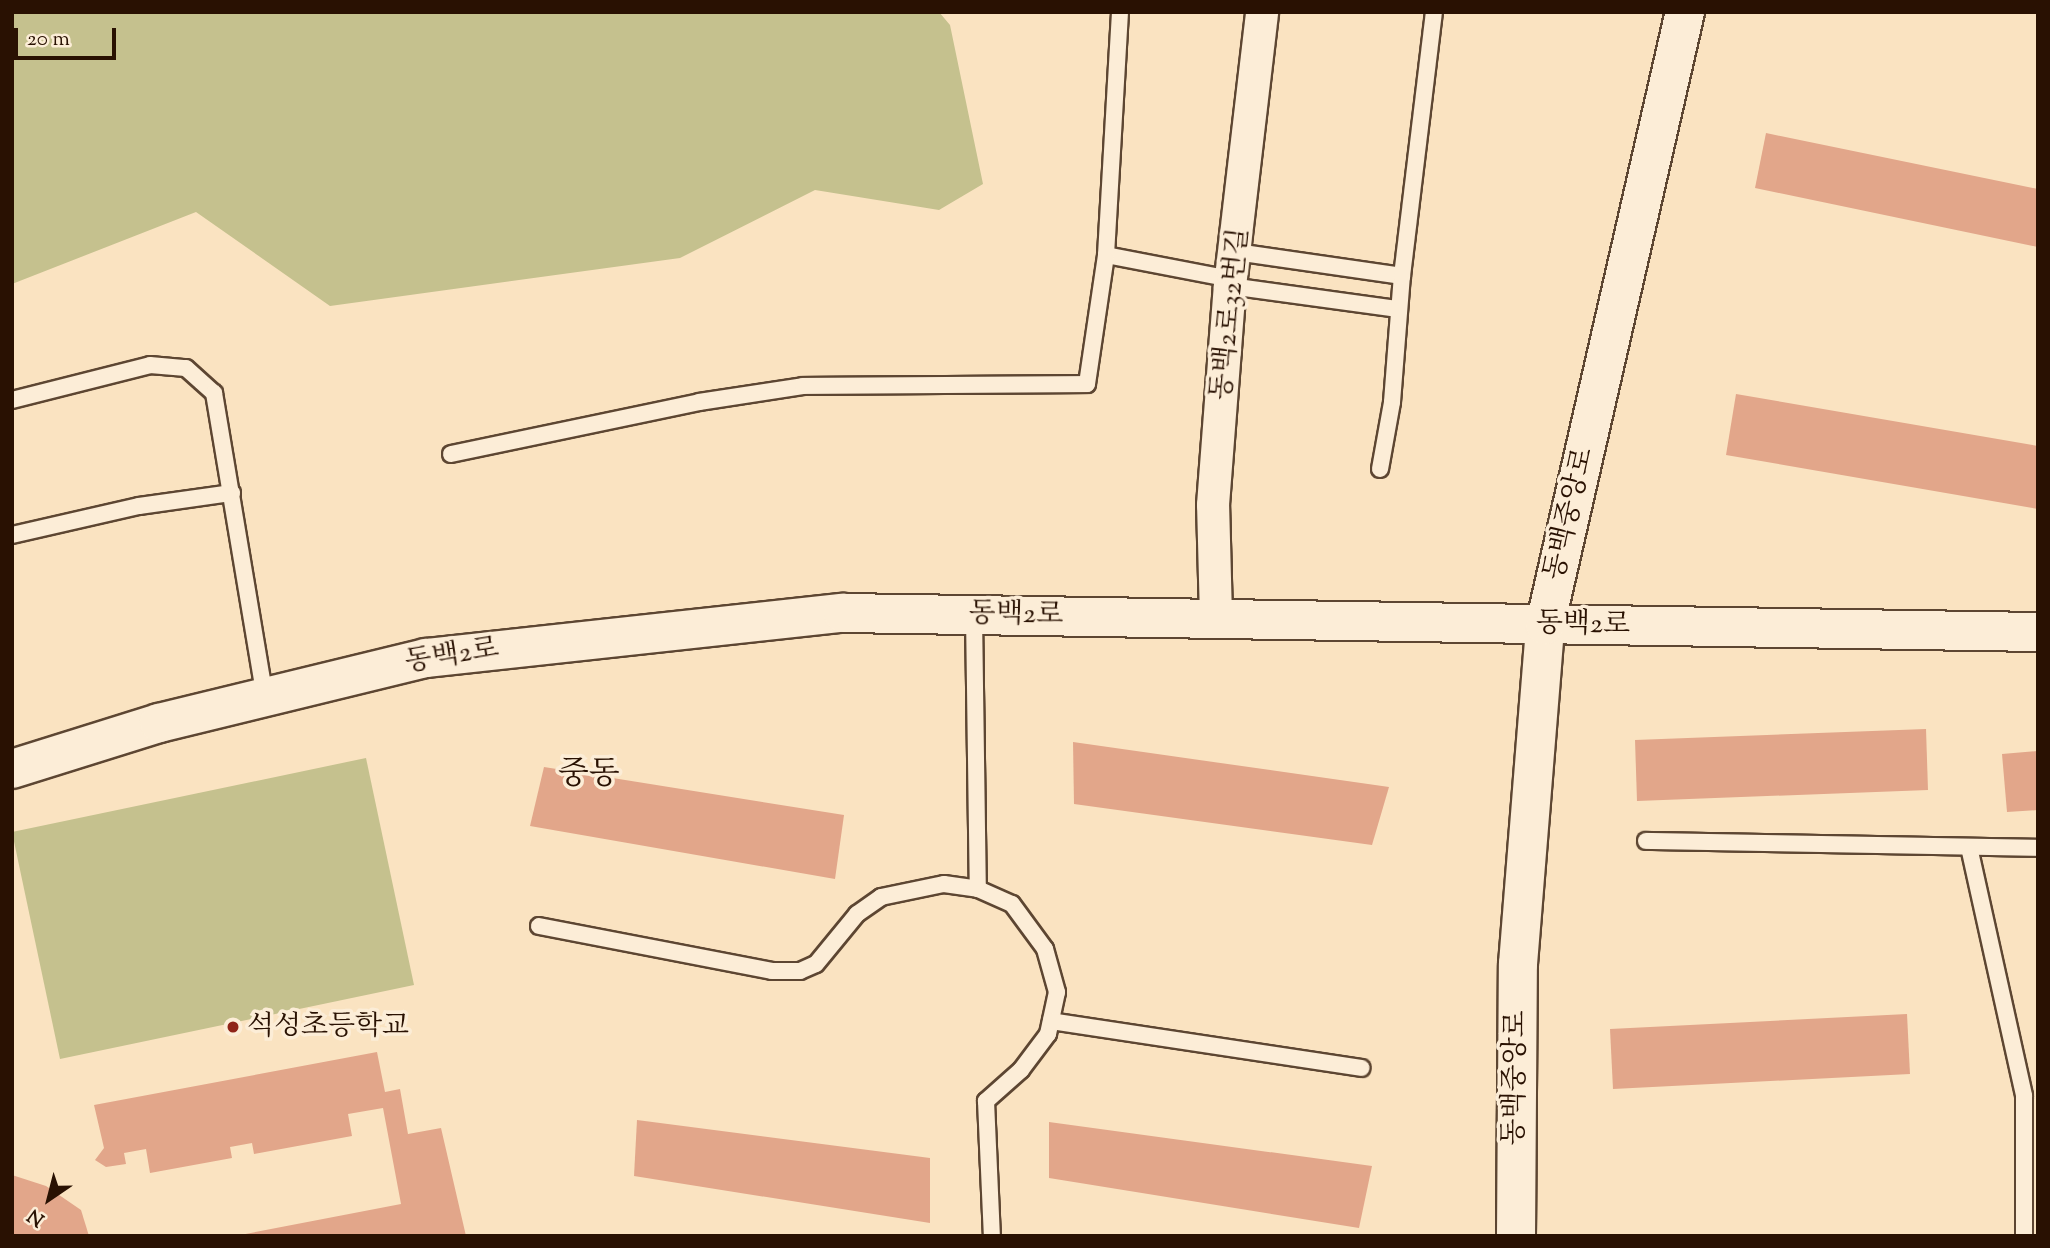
<!DOCTYPE html>
<meta charset="utf-8">
<style>
body{margin:0}
#map{position:relative;width:2050px;height:1248px;overflow:hidden;background:#fae3c1;font-family:"Sorts Mill Goudy","Noto Serif KR",serif}
div>[style]{position:absolute}
.green>*{inset:0;background:#c5c18e}
.building>*{inset:0;background:#e2a68a}
.roads{filter:drop-shadow(2px 0 #5d4632) drop-shadow(-2px 0 #5d4632) drop-shadow(0 2px #5d4632) drop-shadow(0 -2px #5d4632)}
.service>*{height:16px;margin:-8px;padding:0 8px;transform-origin:8px;border-radius:8px;background:#fcedd7}
.minor>*{height:32px;margin:-16px;padding:0 16px;transform-origin:16px;border-radius:16px;background:#fcedd7}
.tertiary>*{height:38px;margin:-19px;padding:0 19px;transform-origin:19px;border-radius:19px;background:#fcedd7}
.dots>*{width:19px;height:19px;translate:-50% -50%;box-sizing:border-box;border:4px solid #fcedd7;border-radius:50%}
span{translate:-50% -50%;white-space:nowrap;text-align:center;line-height:1.15;-webkit-text-stroke:7px #fcedd7;paint-order:stroke}
.street-label{font-size:28px;color:#291102}
.poi-label{font-size:28px;color:#291102}
.left{translate:0 -50%;text-align:left}
.quarter-label{font-size:32px;color:#291102}
.frame{position:absolute;inset:0;border:14px solid #291102;pointer-events:none}
.north{position:absolute;left:14px;top:1164px;width:70px;height:70px;-webkit-text-stroke:5px #fcedd7;paint-order:stroke;rotate:215deg;font-size:19px;font-weight:700;line-height:28px;text-align:center;color:#291102}
.north::after{content:'';display:block;margin:auto;width:24px;height:32px;background:#291102;clip-path:polygon(50% 0,100% 100%,50% 72%,0 100%)}
.scale{position:absolute;left:14px;top:28px;width:102px;height:32px;box-sizing:border-box;border:4px solid #291102;border-top:0;padding-left:9px;font-size:21px;line-height:24px;white-space:nowrap;color:#291102;-webkit-text-stroke:5px #fcedd7;paint-order:stroke}
</style>
<div id="map">
<div class="green">
<div style="clip-path:polygon(12px 12px,939px 12px,950px 25px,983px 184px,939px 210px,815px 190px,680px 258px,330px 306px,196px 212px,12px 284px)"></div>
<div style="clip-path:polygon(366px 758px,414px 985px,60px 1059px,12px 832px)"></div>
</div>
<div class="building">
<div style="clip-path:polygon(1766px 133px,2038px 189px,2038px 247px,1755px 188px)"></div>
<div style="clip-path:polygon(1736px 394px,2038px 446px,2038px 509px,1726px 455px)"></div>
<div style="clip-path:polygon(1926px 729px,1928px 790px,1637px 801px,1635px 740px)"></div>
<div style="clip-path:polygon(1073px 742px,1389px 787px,1372px 845px,1074px 804px)"></div>
<div style="clip-path:polygon(2038px 751px,2038px 810px,2007px 812px,2002px 754px)"></div>
<div style="clip-path:polygon(544px 767px,844px 815px,835px 879px,530px 826px)"></div>
<div style="clip-path:polygon(1907px 1014px,1910px 1074px,1613px 1089px,1610px 1029px)"></div>
<div style="clip-path:polygon(377px 1052px,385px 1092px,400px 1089px,408px 1134px,441px 1128px,466px 1236px,235px 1236px,401px 1204px,383px 1108px,348px 1114px,352px 1136px,254px 1154px,252px 1143px,230px 1147px,232px 1158px,150px 1173px,146px 1149px,124px 1153px,126px 1164px,106px 1167px,95px 1160px,104px 1148px,94px 1105px)"></div>
<div style="clip-path:polygon(637px 1120px,930px 1158px,930px 1223px,634px 1176px)"></div>
<div style="clip-path:polygon(1049px 1122px,1372px 1166px,1359px 1228px,1049px 1178px)"></div>
<div style="clip-path:polygon(12px 1175px,46px 1186px,81px 1210px,89px 1236px,12px 1236px)"></div>
</div>
<div class="roads">
<div class="service">
<div style="left:1236px;top:252px;width:168px;rotate:8.2deg"></div>
<div style="left:1106px;top:255px;width:127px;rotate:10.9deg"></div>
<div style="left:1230px;top:286px;width:170px;rotate:7.8deg"></div>
<div style="left:12px;top:400px;width:142px;rotate:-14.2deg"></div>
<div style="left:150px;top:365px;width:36px;rotate:5deg"></div>
<div style="left:186px;top:368px;width:38px;rotate:42deg"></div>
<div style="left:214px;top:393px;width:308px;rotate:80.5deg"></div>
<div style="left:451px;top:454px;width:253px;rotate:-11.8deg"></div>
<div style="left:699px;top:402px;width:105px;rotate:-8.7deg"></div>
<div style="left:803px;top:386px;width:284px;rotate:-0.4deg"></div>
<div style="left:1087px;top:384px;width:130px;rotate:-81.6deg"></div>
<div style="left:1106px;top:255px;width:243px;rotate:-86.7deg"></div>
<div style="left:1380px;top:469px;width:68px;rotate:-79.8deg"></div>
<div style="left:1392px;top:402px;width:126px;rotate:-85.5deg"></div>
<div style="left:1402px;top:276px;width:266px;rotate:-83.1deg"></div>
<div style="left:12px;top:535px;width:130px;rotate:-12.9deg"></div>
<div style="left:139px;top:506px;width:94px;rotate:-8deg"></div>
<div style="left:974px;top:615px;width:274px;rotate:89.2deg"></div>
<div style="left:978px;top:889px;width:37px;rotate:24deg"></div>
<div style="left:1012px;top:904px;width:56px;rotate:53.7deg"></div>
<div style="left:1045px;top:949px;width:45px;rotate:74.4deg"></div>
<div style="left:1057px;top:992px;width:43px;rotate:102.1deg"></div>
<div style="left:1048px;top:1034px;width:45px;rotate:126.9deg"></div>
<div style="left:1021px;top:1070px;width:47px;rotate:138.5deg"></div>
<div style="left:986px;top:1101px;width:135px;rotate:87.5deg"></div>
<div style="left:1646px;top:841px;width:392px;rotate:1deg"></div>
<div style="left:1969px;top:847px;width:255px;rotate:77.5deg"></div>
<div style="left:2024px;top:1096px;width:140px;rotate:90deg"></div>
<div style="left:539px;top:926px;width:237px;rotate:10.9deg"></div>
<div style="left:772px;top:971px;width:28px"></div>
<div style="left:800px;top:971px;width:17px;rotate:-24deg"></div>
<div style="left:816px;top:964px;width:65px;rotate:-50.6deg"></div>
<div style="left:857px;top:914px;width:29px;rotate:-35deg"></div>
<div style="left:881px;top:897px;width:64px;rotate:-11.7deg"></div>
<div style="left:944px;top:884px;width:34px;rotate:8deg"></div>
<div style="left:1051px;top:1021px;width:314px;rotate:8.6deg"></div>
</div>
<div class="minor">
<div style="left:1216px;top:617px;width:112px;rotate:-91.5deg"></div>
<div style="left:1213px;top:505px;width:220px;rotate:-85.6deg"></div>
<div style="left:1230px;top:286px;width:276px;rotate:-83.3deg"></div>
</div>
<div class="tertiary">
<div style="left:12px;top:769px;width:154px;rotate:-17.4deg"></div>
<div style="left:159px;top:723px;width:275px;rotate:-13.7deg"></div>
<div style="left:426px;top:658px;width:419px;rotate:-6.2deg"></div>
<div style="left:843px;top:613px;width:1195px;rotate:0.91deg"></div>
<div style="left:1516px;top:1236px;width:272px;rotate:-89.6deg"></div>
<div style="left:1518px;top:964px;width:340px;rotate:-85.4deg"></div>
<div style="left:1545px;top:625px;width:629px;rotate:-77.14deg"></div>
</div>
</div>
<div class="dots">
<div style="left:233px;top:1027px;background:#8f2418"></div>
</div>
<div class="street-label">
<span style="left:1231px;top:314px;rotate:-84deg">동백2로32번길</span>
<span style="left:1570px;top:514px;rotate:-77deg">동백중앙로</span>
<span style="left:1016px;top:615px;rotate:1deg">동백2로</span>
<span style="left:1583px;top:625px;rotate:1deg">동백2로</span>
<span style="left:452px;top:656px;rotate:-9deg">동백2로</span>
<span style="left:1516px;top:1078px;rotate:-89deg">동백중앙로</span>
</div>
<div class="poi-label">
<span class="left" style="left:247px;top:1027px">석성초등학교</span>
</div>
<div class="quarter-label">
<span style="left:589px;top:775px">중동</span>
</div>
<div class="frame"></div>
<div class="north">N</div>
<div class="scale">20 m</div>
</div>
